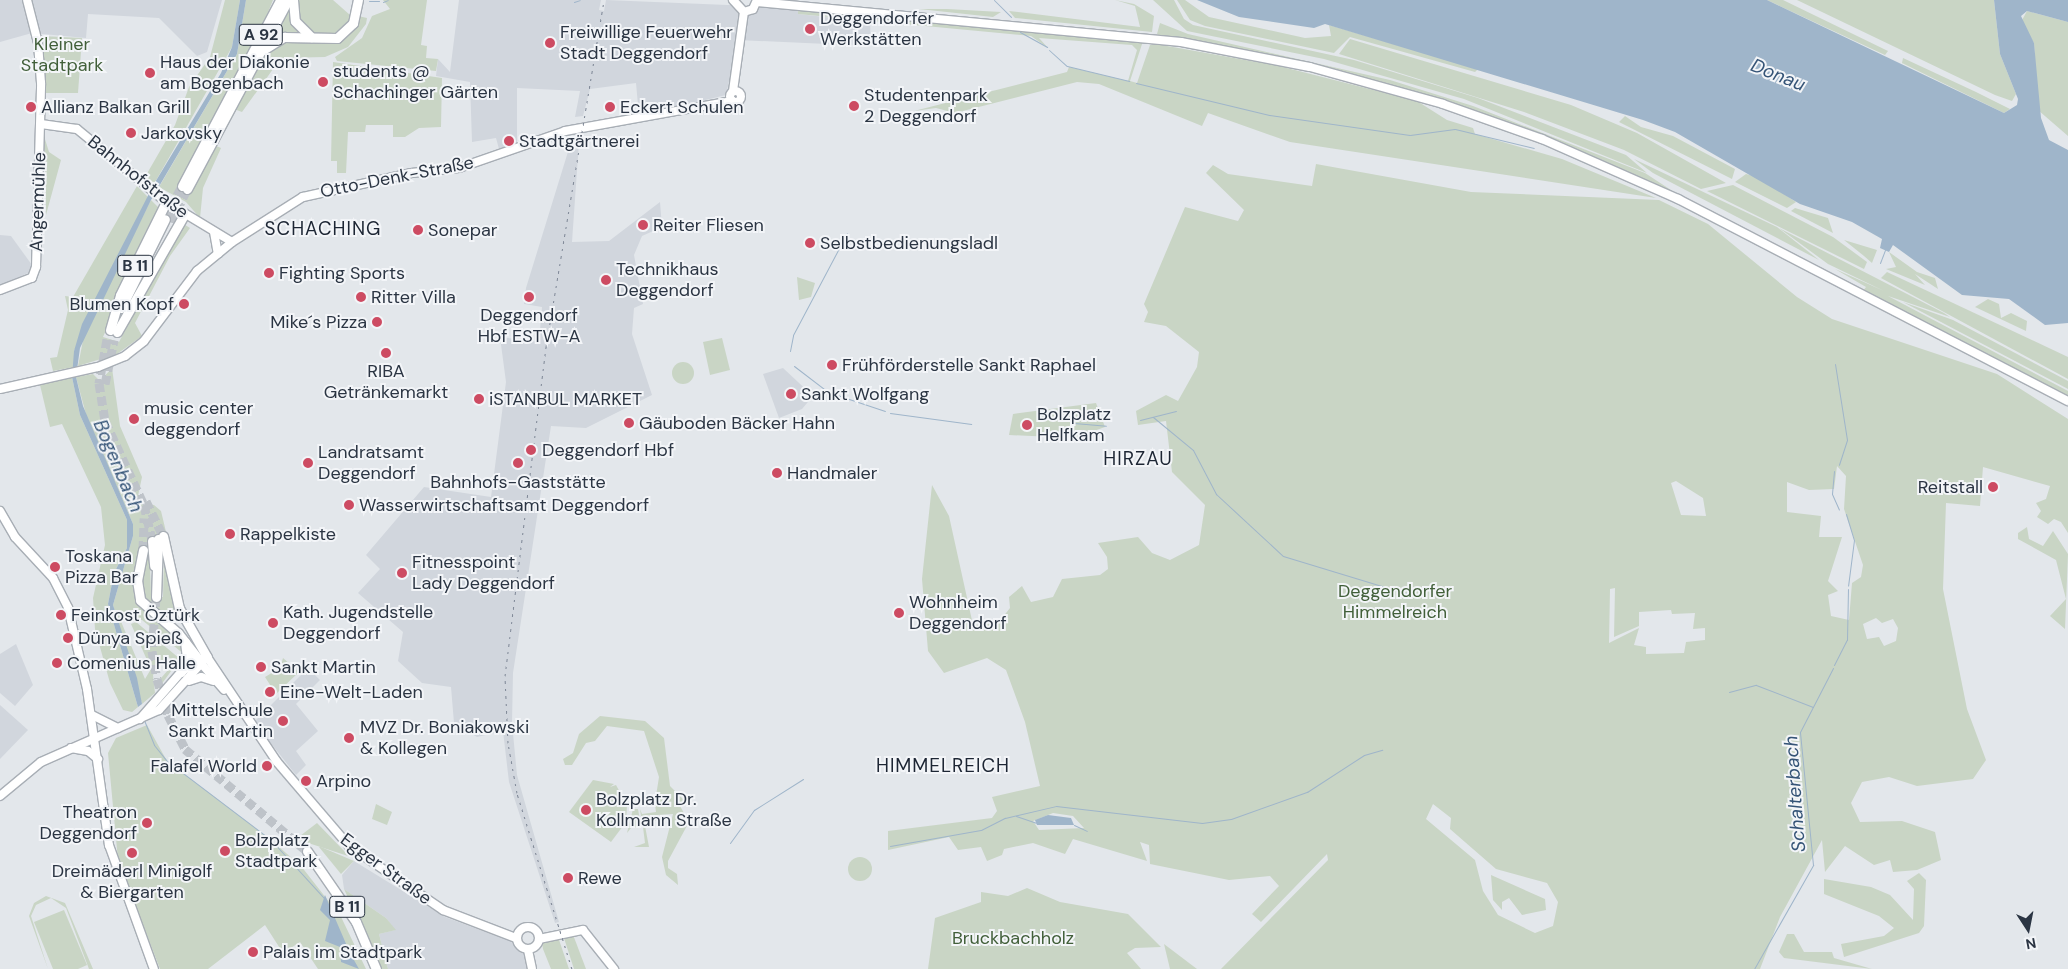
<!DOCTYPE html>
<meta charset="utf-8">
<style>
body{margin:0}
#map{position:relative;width:2068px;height:969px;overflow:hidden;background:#e3e7eb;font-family:"DM Sans",sans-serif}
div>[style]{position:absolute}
.built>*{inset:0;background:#d1d6dd}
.green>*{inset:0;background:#c9d5c5}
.round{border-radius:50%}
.water>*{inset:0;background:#9fb5ca}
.stream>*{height:1px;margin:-0.5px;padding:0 0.5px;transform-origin:0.5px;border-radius:0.5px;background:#9fb5ca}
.highway-tunnel>*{height:9px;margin-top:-4.5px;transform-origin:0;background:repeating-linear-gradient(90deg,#bec3c9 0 9px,transparent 0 13.5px)}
.roads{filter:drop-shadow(1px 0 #a8aeb5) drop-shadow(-1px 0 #a8aeb5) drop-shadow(0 1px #a8aeb5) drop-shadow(0 -1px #a8aeb5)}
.secondary>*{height:8px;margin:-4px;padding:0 4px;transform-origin:4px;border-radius:4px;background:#fff}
.secondary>.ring{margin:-4px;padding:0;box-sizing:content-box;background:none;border:8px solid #fff;border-radius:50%}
.highway>*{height:9px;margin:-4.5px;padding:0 4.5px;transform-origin:4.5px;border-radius:4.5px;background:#fff}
.rail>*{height:1px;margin-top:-0.5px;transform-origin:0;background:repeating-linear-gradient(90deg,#7d8695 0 2.5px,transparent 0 7.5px)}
.dots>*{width:14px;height:14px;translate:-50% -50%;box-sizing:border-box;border:2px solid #f3f5f8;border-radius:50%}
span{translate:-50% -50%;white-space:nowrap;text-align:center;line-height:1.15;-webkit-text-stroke:4px #f3f5f8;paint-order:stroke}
.shield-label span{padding:1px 4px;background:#f3f5f8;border:1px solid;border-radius:4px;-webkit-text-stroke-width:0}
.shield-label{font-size:16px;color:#2b3543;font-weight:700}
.poi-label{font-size:18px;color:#2b3543}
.left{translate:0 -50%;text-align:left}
.right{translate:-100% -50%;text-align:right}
.park-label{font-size:18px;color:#415f39}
.street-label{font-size:18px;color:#2b3543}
.water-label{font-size:19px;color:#355477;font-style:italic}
.neighbourhood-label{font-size:19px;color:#1d2634;letter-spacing:1px}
.north{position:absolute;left:2003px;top:904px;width:50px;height:50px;-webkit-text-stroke:4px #f3f5f8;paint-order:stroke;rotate:169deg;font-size:14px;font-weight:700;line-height:20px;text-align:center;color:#2b3543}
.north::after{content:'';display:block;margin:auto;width:18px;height:22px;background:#2b3543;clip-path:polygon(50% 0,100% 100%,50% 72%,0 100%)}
</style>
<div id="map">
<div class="built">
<div style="clip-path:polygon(0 0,222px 0,207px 52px,197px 56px,159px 18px,88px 14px,86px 38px,32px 33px,0 42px)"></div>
<div style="clip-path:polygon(459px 0,601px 0,599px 10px,604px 11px,606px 0,798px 8px,798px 14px,870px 22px,871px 46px,738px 40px,726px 95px,639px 116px,636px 83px,590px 89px,583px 116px,575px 117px,580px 91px,517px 88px,517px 142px,499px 149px,496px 138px,472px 142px,470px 82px,436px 76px,438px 59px,450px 72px)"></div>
<div style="clip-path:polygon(571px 142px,579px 142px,572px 242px,609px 241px,660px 202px,662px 227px,642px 236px,634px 255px,643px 304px,634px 308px,632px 334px,652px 395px,586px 428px,551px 426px,513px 673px,512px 723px,517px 775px,559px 922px,555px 923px,509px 782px,503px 731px,477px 737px,454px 723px,451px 687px,422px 683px,398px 661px,403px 632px,358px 593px,380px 569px,366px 555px,424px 487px,491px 497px,506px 382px,500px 337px,539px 342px,542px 307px,524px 304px,526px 288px)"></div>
<div style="clip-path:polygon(0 235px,11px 236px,32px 265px,30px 272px,0 286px)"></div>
<div style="clip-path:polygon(783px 368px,813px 396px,802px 409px,779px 418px,763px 374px)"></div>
<div style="clip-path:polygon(16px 644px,33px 685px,15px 706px,0 693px,0 654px)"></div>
<div style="clip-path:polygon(308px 668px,320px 680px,296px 704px,318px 731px,296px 751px,306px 765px,296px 775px,254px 722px)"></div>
<div style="clip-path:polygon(0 705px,28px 730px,0 759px)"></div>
<div style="clip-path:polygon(354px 861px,445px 917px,510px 941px,524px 953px,528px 969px,388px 969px,379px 934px,395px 930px,386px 918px,344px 889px,342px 875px)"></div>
</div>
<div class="green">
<div style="clip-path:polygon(225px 0,240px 0,232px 47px,154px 184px,145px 177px,175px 125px,189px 87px,210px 57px)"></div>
<div style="clip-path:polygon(246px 0,273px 0,214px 145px,221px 148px,203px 188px,200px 218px,186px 202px,159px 187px,237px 54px)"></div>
<div style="clip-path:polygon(296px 0,333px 0,350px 15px,348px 23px,332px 35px,312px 34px,296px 19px)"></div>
<div style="clip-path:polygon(383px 0,427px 0,421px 45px,427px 46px,426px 58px,438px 59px,436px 71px,337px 61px,335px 57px,362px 38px,372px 16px,390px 9px)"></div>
<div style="clip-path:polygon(1115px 0,1134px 4px,1154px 16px,1152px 32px,1015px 18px,1009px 11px,1140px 27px,1135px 6px)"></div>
<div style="clip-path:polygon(1153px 0,1174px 0,1184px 19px,1193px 25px,1354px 60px,1478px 98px,1626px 155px,1647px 173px,1464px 99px,1324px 59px,1187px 31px)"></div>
<div style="clip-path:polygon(1177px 0,1185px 0,1209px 17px,1305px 38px,1331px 36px,1329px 25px,1478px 69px,1475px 72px,1350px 37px,1334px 53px,1205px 26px,1190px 20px)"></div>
<div style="clip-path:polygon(1767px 0,1783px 0,1888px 51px,1885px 55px)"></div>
<div style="clip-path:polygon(1797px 0,1994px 0,2000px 54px,2016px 94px,2012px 101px,1995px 95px)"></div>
<div style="clip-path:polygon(289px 3px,302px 33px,271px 40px)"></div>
<div style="clip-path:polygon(798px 8px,1143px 41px,1130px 81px,1137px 83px,1150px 45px,1156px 44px,1279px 66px,1417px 101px,1447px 120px,1473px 128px,1475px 134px,1562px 159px,1656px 198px,1290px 142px,1208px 113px,1202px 126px,1099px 84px,1077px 82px,955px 113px,936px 108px,914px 111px,1067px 72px,1069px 67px,1128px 81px,1137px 50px,1132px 45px,1039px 38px,1048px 48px,1031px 36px,798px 14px)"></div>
<div style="clip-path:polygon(919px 9px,947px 9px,1001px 12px,993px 17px)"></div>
<div style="clip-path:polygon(2027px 11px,2068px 22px,2068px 136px,2038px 110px,2034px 43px,2021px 22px)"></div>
<div style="clip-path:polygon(358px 16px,367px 18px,366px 24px,348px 47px,325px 57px,281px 58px,242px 112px,234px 109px,268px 50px,280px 39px,333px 42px)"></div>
<div style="clip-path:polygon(1160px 23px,1188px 34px,1390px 80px,1473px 106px,1645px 173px,1677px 194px,1467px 108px,1320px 66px,1161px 36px,1157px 34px)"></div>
<div style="clip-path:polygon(41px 36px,82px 38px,78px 93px,45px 93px)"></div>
<div style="clip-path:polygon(1350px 39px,1571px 105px,1637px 133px,1726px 183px,1701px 189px,1624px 150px,1524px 112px,1339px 54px)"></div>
<div style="clip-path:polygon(1903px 58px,1976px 92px,2010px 109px,2004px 113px,1902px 63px)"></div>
<div style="clip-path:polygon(333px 62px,442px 78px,441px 127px,419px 128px,405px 137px,393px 137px,393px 125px,366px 125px,365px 132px,348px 132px,346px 173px,337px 173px,337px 161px,331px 161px)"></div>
<div style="clip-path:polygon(1625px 116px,1641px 127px,1673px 136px,1735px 169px,1732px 179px,1619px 122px)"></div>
<div style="clip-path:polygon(44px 136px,49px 152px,61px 160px,46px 215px)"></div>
<div style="clip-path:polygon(1634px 159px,1777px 227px,1819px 260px,1653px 173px)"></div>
<div style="clip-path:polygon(evenodd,1316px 164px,1471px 192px,1659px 200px,1708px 224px,1797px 297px,1832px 319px,1997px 374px,2068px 419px,2068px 533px,2061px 522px,2054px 519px,2048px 524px,2037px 517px,2041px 511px,2036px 503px,2046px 499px,2050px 486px,1983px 467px,1980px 506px,1946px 503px,1943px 589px,1967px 709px,1986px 760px,1973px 779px,1917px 786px,1889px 777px,1862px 782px,1851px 803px,1860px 822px,1902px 821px,1935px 832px,1941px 860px,1917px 870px,1893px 872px,1890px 860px,1874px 865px,1845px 846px,1825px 872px,1822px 840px,1780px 917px,1760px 969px,1221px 969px,1328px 860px,1327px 854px,1261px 922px,1252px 914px,1279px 886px,1270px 876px,1229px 880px,1150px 864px,1149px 845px,1140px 842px,1147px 861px,1073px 839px,1065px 854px,1033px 843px,1004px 849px,1002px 855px,987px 861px,981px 847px,958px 850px,949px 837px,888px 850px,888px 831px,992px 818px,997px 811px,992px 797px,1040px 786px,1025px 722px,1006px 670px,987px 658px,944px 673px,928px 651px,922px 579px,932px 485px,949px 516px,973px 625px,998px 623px,1010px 608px,1009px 597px,1022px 586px,1031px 602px,1053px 597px,1062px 579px,1100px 575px,1108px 569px,1107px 557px,1098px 543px,1138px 537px,1152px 553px,1170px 560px,1199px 545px,1205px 505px,1172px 472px,1166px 421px,1138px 425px,1136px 411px,1166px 395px,1178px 401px,1197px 367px,1199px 352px,1166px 326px,1144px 322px,1148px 312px,1144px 304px,1185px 207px,1238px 221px,1244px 210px,1206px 173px,1213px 165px,1228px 174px,1312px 186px,1316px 164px,1837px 466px,1846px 476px,1844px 509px,1863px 565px,1861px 577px,1852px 583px,1849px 620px,1831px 616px,1828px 595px,1838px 591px,1828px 581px,1842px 537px,1819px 537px,1821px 516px,1787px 512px,1787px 482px,1809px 490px,1834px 489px,1837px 466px,1316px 164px,1676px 481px,1703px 498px,1706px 516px,1681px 515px,1671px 483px,1676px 481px,1316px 164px,1615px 588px,1614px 637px,1639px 626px,1639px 612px,1671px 610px,1672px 614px,1695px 613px,1693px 629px,1705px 628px,1705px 640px,1686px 642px,1684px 653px,1646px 654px,1646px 647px,1634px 645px,1639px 628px,1609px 643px,1610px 589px,1615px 588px,1316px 164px,1876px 618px,1882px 623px,1893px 619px,1898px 628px,1896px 641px,1884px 646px,1879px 637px,1867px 639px,1863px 624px,1876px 618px,1316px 164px,1433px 804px,1451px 818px,1450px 829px,1496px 869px,1547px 883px,1558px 902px,1553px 926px,1535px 933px,1498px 915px,1483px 891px,1475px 860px,1426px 819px,1433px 804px,1316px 164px,1053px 813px,1073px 816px,1084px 828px,1039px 830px,1033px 821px,1053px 813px)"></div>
<div style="clip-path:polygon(1746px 174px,1758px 177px,1796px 202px,1787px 208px,1735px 182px)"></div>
<div style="clip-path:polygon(1733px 185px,1833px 237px,1867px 262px,1864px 269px,1707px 191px)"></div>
<div style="clip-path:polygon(137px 186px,148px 197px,74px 351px,74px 367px,53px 371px,50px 358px,57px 357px,68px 310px,65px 296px,73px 297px)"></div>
<div style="clip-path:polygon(151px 200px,160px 209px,103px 337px,119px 342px,182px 223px,190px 228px,170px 256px,135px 323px,142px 336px,117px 354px,78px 366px,85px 330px)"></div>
<div style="clip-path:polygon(1795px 208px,1828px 218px,1833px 233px,1791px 211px)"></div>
<div style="clip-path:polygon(1779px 228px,1944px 313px,1950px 317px,1888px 296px,2068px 391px,2068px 396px,1863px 291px,1866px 287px,1835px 269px,1884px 291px,1828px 264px)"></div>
<div style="clip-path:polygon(1844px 240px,1877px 250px,1872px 263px,1864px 256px)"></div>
<div style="clip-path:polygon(1889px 252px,1917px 272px,1935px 278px,1938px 289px,1915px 274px,1925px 285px,1886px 269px,1896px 267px)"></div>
<div style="clip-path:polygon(1887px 272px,2068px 357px,2068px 379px,1881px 278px)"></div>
<div style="clip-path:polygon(797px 277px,815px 283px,811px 297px,799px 300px)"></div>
<div style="clip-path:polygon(1988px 299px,1999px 304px,2001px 318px,2011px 313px,2027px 321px,2026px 331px,1975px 307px)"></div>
<div style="clip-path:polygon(1903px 302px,1953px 320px,2068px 381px,2068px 389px)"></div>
<div style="clip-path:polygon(722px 338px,730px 370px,710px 375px,703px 342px)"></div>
<div class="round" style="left:672px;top:362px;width:22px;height:22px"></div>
<div style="clip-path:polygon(112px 368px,120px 426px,142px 477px,138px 496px,141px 504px,154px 505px,161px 511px,167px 536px,150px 565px,151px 595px,163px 597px,164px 556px,176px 608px,164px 619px,141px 595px,141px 548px,139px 604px,175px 637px,185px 655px,142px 620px,120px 619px,145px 679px,151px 669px,131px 624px,136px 622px,180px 659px,158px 689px,155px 685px,175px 662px,167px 656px,153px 675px,155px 693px,142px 704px,113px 605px,133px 536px,133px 524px,87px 418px,76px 377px,93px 374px,100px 381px)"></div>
<div style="clip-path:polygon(72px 377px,80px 415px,127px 520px,127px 548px,114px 573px,108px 604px,138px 707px,132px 712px,123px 710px,110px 683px,95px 629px,93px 598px,105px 545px,101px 507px,62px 424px,50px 427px,40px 385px)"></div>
<div style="clip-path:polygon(1096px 403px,1105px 427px,1074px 438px,1009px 435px,1013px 414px)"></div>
<div style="clip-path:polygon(2027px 527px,2029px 539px,2043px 546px,2053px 531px,2068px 554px,2065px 629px,2050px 616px,2066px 599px,2056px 560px,2018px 539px,2018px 533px)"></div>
<div style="clip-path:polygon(283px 658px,299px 672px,276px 694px,265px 677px,280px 668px)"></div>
<div style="clip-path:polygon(600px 716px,645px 721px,664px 738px,670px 786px,684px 800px,680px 806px,689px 822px,668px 861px,668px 868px,677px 874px,678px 885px,666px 875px,662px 857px,673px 814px,641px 816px,640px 809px,642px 814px,656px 812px,654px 797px,641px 798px,640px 804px,639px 797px,656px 796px,659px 777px,644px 731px,607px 726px,595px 741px,586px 743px,572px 765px,565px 765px,563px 759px,573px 753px,579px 734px)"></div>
<div style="clip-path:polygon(147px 725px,167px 761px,271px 840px,301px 866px,330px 903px,332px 898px,366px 969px,318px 969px,300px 942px,283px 953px,265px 925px,208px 969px,160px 969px,118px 860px,108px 753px,116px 738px)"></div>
<div style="clip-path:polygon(593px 780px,614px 784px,610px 787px,616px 785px,627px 805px,626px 822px,611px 842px,569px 812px)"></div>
<div style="clip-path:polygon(376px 804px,392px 812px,387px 825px,372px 819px)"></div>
<div style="clip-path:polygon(633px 809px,638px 809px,640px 821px,659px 819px,645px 826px,649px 847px,634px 847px,645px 843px,643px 827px,631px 828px,627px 833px)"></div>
<div style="clip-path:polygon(317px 823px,348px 855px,348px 856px,296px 839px)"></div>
<div style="clip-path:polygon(319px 847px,321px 847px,354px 861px,341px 874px)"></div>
<div class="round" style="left:848px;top:857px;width:24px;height:24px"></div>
<div style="clip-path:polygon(1919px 873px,1926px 880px,1924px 926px,1919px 933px,1844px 957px,1841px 944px,1884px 936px,1894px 928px,1879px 916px,1824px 894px,1824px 879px,1871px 887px,1890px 895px,1913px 920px,1914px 889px,1907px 881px)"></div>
<div style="clip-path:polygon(1491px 875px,1545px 899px,1546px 910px,1522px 915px,1509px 898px,1502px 902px,1502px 910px,1493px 900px)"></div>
<div style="clip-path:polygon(1027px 888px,1060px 902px,1128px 914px,1161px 947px,1135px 948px,1127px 953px,1141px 969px,928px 969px,935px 918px,981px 902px,981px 892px,1008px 896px)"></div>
<div style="clip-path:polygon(344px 889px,386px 918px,396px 930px,379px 934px,388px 969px,381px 969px)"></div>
<div style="clip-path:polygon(46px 896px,65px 903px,93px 969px,89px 969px,66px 908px,51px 898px,36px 905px,31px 916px,48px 969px,29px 916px,34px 903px)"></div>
<div style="clip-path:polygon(64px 910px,87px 965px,78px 969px,53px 969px,34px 922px)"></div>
<div style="clip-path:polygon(572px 932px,586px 969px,574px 969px,563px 935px)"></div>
<div style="clip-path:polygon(1787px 934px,1794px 934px,1804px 952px,1832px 952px,1834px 958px,1872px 969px,1784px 958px,1779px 952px)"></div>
<div style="clip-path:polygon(558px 937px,569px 969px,551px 969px,543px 949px,542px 943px)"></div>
<div style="clip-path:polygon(1164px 944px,1197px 969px,1170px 969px)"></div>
</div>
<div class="water">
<div style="clip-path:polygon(240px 0,246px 0,237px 54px,151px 200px,80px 348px,76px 377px,83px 406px,133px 524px,133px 536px,113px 605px,137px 678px,142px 704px,138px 707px,108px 604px,114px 573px,127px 548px,127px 520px,80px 415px,72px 377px,74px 351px,82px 324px,154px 184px,221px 73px,232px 47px)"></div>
<div style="clip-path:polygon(1197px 0,1767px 0,2004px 113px,2017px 105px,2018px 99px,2000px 54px,1994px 0,2068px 0,2068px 22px,2027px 11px,2021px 16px,2034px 43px,2041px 118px,2049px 140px,2068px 150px,2068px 323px,2045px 325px,2009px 299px,1962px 295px,1893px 245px,1889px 252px,1880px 248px,1882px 239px,1852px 222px,1800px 204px,1675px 132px,1643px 120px,1325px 24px,1314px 28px,1239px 17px)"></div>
<div style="clip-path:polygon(1048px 815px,1071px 818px,1074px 825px,1037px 825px,1035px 820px)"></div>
<div style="clip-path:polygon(325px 895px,350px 953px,359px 969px,341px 962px,340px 947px,325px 941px,330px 920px,320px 910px)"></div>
</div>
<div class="stream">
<div style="left:994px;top:0;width:24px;rotate:45deg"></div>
<div style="left:369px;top:1px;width:10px"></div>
<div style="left:383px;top:2px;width:5px;rotate:-22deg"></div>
<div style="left:574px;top:2px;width:6px;rotate:-18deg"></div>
<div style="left:1020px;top:32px;width:31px;rotate:29deg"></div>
<div style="left:1049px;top:50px;width:24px;rotate:42deg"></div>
<div style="left:1067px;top:66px;width:64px;rotate:13.6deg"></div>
<div style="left:1136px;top:83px;width:137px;rotate:13.5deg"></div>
<div style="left:1269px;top:115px;width:142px;rotate:8.1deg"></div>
<div style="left:1410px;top:135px;width:45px;rotate:-7.6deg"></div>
<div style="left:1455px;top:129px;width:81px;rotate:13.5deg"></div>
<div style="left:1880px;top:263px;width:14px;rotate:-69deg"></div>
<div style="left:790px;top:351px;width:16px;rotate:-79deg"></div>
<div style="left:793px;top:335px;width:115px;rotate:-62.1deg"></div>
<div style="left:1835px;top:364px;width:77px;rotate:81deg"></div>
<div style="left:1847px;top:440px;width:26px;rotate:108deg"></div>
<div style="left:794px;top:366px;width:43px;rotate:37.4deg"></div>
<div style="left:828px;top:392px;width:60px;rotate:18.4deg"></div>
<div style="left:890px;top:413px;width:82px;rotate:7.7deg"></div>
<div style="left:1153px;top:417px;width:52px;rotate:39.5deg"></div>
<div style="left:1193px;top:450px;width:50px;rotate:62.4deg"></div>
<div style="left:1216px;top:494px;width:91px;rotate:42.8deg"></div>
<div style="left:1283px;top:556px;width:134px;rotate:16.9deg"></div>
<div style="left:1140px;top:420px;width:37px;rotate:-14deg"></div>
<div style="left:1074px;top:423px;width:32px;rotate:5deg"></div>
<div style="left:1834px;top:471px;width:23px;rotate:95deg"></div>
<div style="left:1832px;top:494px;width:17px;rotate:66deg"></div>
<div style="left:1846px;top:514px;width:27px;rotate:73deg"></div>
<div style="left:1854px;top:540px;width:46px;rotate:97.4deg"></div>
<div style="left:1834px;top:665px;width:28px;rotate:-63deg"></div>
<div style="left:1847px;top:640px;width:51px;rotate:-88.9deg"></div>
<div style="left:1729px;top:692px;width:28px;rotate:-15deg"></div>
<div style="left:1756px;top:685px;width:61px;rotate:21.1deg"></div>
<div style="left:144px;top:720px;width:27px;rotate:68deg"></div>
<div style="left:154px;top:745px;width:21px;rotate:51deg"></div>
<div style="left:167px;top:761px;width:131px;rotate:37.2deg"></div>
<div style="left:271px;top:840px;width:79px;rotate:47.6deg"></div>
<div style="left:1016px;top:816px;width:21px;rotate:19deg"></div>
<div style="left:1074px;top:825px;width:14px;rotate:25deg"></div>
<div style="left:730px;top:843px;width:41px;rotate:-54deg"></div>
<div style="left:754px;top:810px;width:58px;rotate:-32.3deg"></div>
<div style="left:890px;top:846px;width:92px;rotate:-10deg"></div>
<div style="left:981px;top:830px;width:27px;rotate:-27deg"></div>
<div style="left:1005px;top:818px;width:52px;rotate:-13.2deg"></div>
<div style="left:1056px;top:806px;width:147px;rotate:6.6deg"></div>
<div style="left:1202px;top:823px;width:29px;rotate:-8deg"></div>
<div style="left:1231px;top:819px;width:81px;rotate:-19.6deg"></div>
<div style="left:1307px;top:792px;width:68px;rotate:-33deg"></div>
<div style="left:1364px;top:755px;width:19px;rotate:-16deg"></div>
<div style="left:1754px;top:969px;width:120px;rotate:-60.4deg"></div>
<div style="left:1813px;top:865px;width:134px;rotate:-95.6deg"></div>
<div style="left:1800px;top:732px;width:72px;rotate:-62.7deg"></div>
</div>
<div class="highway-tunnel">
<div style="left:165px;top:219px;width:37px;rotate:-63deg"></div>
<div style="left:171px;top:222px;width:37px;rotate:-64deg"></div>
<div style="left:107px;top:339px;width:45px;rotate:100.3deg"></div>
<div style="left:99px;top:383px;width:38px;rotate:81deg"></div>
<div style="left:105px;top:421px;width:93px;rotate:65.1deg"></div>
<div style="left:144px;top:505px;width:37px;rotate:77deg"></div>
<div style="left:105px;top:384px;width:45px;rotate:-78.4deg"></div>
<div style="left:146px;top:501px;width:39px;rotate:64deg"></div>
<div style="left:143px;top:550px;width:32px;rotate:-88deg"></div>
<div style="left:156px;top:597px;width:54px;rotate:94.2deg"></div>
<div style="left:152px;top:651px;width:28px;rotate:80deg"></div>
<div style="left:157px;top:679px;width:38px;rotate:73deg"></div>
<div style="left:168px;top:715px;width:38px;rotate:63deg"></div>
<div style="left:185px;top:749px;width:159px;rotate:39.9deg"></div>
</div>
<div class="roads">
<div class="secondary">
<div style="left:733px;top:0;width:16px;rotate:47deg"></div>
<div style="left:744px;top:12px;width:9px;rotate:-18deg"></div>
<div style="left:753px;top:9px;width:10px;rotate:-66deg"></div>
<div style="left:757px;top:2px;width:426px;rotate:5.4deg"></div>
<div style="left:1181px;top:42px;width:131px;rotate:11deg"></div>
<div style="left:1310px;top:67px;width:138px;rotate:15.5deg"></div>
<div style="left:1443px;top:104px;width:105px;rotate:19.5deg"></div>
<div style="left:1542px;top:139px;width:149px;rotate:23.8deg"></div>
<div style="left:1678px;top:199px;width:439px;rotate:27.4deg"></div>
<div class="ring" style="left:729.5px;top:90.5px;width:3px;height:3px"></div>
<div style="left:733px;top:91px;width:80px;rotate:-82.1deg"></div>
<div style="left:41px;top:124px;width:36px;rotate:8deg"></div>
<div style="left:77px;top:129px;width:115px;rotate:39.4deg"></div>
<div style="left:166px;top:202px;width:77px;rotate:31.2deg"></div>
<div style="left:214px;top:232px;width:22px;rotate:80deg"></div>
<div style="left:0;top:290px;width:34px;rotate:-21deg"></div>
<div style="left:32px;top:278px;width:12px;rotate:-70deg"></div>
<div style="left:36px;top:267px;width:184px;rotate:-88.4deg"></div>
<div style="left:41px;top:83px;width:40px;rotate:-94.3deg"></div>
<div style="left:38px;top:43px;width:44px;rotate:-104.3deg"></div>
<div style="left:0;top:389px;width:100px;rotate:-12.7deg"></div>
<div style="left:98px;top:367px;width:29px;rotate:-22deg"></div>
<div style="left:125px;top:356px;width:24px;rotate:-38deg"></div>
<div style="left:144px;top:341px;width:88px;rotate:-52.9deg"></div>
<div style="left:197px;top:271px;width:45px;rotate:-39.6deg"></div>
<div style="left:232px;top:242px;width:84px;rotate:-32.4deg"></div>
<div style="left:303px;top:197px;width:111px;rotate:-12.5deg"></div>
<div style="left:411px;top:173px;width:48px;rotate:-5.9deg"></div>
<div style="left:459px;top:168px;width:112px;rotate:-19.2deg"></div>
<div style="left:565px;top:131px;width:170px;rotate:-10.2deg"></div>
<div style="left:0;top:511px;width:30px;rotate:60deg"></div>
<div style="left:15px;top:537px;width:56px;rotate:47.2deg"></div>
<div style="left:53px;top:578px;width:34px;rotate:63deg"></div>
<div style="left:68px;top:608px;width:83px;rotate:76.8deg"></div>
<div style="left:87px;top:689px;width:158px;rotate:82deg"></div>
<div style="left:109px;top:845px;width:132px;rotate:70.1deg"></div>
<div style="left:207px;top:657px;width:126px;rotate:56.3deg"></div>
<div style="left:277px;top:762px;width:111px;rotate:49.4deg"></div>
<div style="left:349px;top:846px;width:114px;rotate:34.2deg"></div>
<div style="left:443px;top:910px;width:78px;rotate:21deg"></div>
<div style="left:199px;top:661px;width:38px;rotate:49deg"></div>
<div style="left:189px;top:681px;width:13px;rotate:-18deg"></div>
<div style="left:201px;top:677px;width:13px;rotate:18deg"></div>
<div style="left:92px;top:715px;width:29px;rotate:27deg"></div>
<div style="left:140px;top:719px;width:62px;rotate:-48.9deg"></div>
<div style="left:181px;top:672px;width:25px;rotate:-32deg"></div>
<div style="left:71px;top:748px;width:17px;rotate:10deg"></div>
<div style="left:88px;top:751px;width:13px;rotate:39deg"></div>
<div style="left:0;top:796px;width:53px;rotate:-39.7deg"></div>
<div style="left:41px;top:762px;width:129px;rotate:-23.8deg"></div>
<div style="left:159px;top:710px;width:72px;rotate:-47.8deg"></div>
<div class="ring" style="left:517px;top:927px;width:14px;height:14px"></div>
<div style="left:539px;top:939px;width:45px;rotate:-11.6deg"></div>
<div style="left:583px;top:930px;width:50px;rotate:51.5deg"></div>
<div style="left:528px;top:950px;width:19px;rotate:78deg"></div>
</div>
<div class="highway">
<div style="left:293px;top:0;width:21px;rotate:85deg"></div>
<div style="left:295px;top:21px;width:23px;rotate:45deg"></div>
<div style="left:263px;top:50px;width:25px;rotate:-32deg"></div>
<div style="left:284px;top:37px;width:53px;rotate:1.1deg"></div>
<div style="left:337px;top:38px;width:22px;rotate:-43deg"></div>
<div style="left:353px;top:23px;width:24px;rotate:-78deg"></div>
<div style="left:182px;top:186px;width:210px;rotate:-62.2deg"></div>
<div style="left:187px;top:189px;width:214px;rotate:-61.9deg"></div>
<div style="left:121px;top:308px;width:99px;rotate:-63.7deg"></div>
<div style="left:110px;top:330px;width:36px;rotate:-74deg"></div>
<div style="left:120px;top:295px;width:104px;rotate:-63.7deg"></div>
<div style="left:117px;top:332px;width:135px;rotate:-60.2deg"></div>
<div style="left:163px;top:536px;width:74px;rotate:77.5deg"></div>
<div style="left:179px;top:608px;width:56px;rotate:60.3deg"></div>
<div style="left:152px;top:541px;width:25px;rotate:85deg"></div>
<div style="left:143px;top:550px;width:31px;rotate:101deg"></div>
<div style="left:137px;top:580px;width:20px;rotate:81deg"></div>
<div style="left:140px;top:600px;width:50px;rotate:41deg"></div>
<div style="left:178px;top:633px;width:34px;rotate:52deg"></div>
<div style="left:156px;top:597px;width:58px;rotate:-88deg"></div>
<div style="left:181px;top:672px;width:15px;rotate:-67deg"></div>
<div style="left:187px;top:658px;width:16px;rotate:-97deg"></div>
<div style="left:307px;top:851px;width:86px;rotate:55.4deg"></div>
<div style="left:356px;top:922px;width:51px;rotate:66.9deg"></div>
</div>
</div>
<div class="rail">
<div style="left:572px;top:969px;width:184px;rotate:-107.4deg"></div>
<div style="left:517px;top:793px;width:51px;rotate:-100.2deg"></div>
<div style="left:508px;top:743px;width:67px;rotate:-92.6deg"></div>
<div style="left:505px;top:676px;width:332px;rotate:-82.9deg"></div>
<div style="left:546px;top:347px;width:352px;rotate:-80.5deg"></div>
</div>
<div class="dots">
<div style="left:810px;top:29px;background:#cd4b62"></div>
<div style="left:550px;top:43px;background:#cd4b62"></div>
<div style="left:150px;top:73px;background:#cd4b62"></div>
<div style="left:323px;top:82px;background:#cd4b62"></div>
<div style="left:854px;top:106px;background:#cd4b62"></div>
<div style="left:31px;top:107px;background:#cd4b62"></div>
<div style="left:610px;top:107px;background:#cd4b62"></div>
<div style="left:131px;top:133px;background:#cd4b62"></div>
<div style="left:509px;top:141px;background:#cd4b62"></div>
<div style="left:643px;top:225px;background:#cd4b62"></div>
<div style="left:418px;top:230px;background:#cd4b62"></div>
<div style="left:810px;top:243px;background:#cd4b62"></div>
<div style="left:269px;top:273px;background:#cd4b62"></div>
<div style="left:606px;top:280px;background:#cd4b62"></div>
<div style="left:361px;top:297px;background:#cd4b62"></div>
<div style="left:529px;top:297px;background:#cd4b62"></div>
<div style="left:184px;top:304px;background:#cd4b62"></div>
<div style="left:377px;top:322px;background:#cd4b62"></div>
<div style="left:386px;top:353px;background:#cd4b62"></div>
<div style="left:832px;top:365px;background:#cd4b62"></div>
<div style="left:791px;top:394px;background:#cd4b62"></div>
<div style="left:479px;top:399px;background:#cd4b62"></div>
<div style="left:134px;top:419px;background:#cd4b62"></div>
<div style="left:629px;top:423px;background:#cd4b62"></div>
<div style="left:1027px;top:425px;background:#cd4b62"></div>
<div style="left:531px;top:450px;background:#cd4b62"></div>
<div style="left:308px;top:463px;background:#cd4b62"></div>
<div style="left:518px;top:463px;background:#cd4b62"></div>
<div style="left:777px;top:473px;background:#cd4b62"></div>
<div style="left:1993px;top:487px;background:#cd4b62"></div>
<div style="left:349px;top:505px;background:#cd4b62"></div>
<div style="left:230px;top:534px;background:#cd4b62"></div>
<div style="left:55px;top:567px;background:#cd4b62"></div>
<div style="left:402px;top:573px;background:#cd4b62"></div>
<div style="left:899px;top:613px;background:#cd4b62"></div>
<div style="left:61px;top:615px;background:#cd4b62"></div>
<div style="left:273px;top:623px;background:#cd4b62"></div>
<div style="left:68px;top:638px;background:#cd4b62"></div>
<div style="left:57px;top:663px;background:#cd4b62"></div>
<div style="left:261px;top:667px;background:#cd4b62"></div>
<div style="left:270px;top:692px;background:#cd4b62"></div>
<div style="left:283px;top:721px;background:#cd4b62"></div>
<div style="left:349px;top:738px;background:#cd4b62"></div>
<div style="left:267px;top:766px;background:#cd4b62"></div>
<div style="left:306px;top:781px;background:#cd4b62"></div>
<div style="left:586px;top:810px;background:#cd4b62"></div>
<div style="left:147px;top:823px;background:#cd4b62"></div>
<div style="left:225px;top:851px;background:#cd4b62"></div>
<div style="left:132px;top:853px;background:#cd4b62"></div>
<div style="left:568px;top:878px;background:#cd4b62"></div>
<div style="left:253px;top:952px;background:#cd4b62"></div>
</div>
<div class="shield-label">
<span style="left:261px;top:35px">A 92</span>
<span style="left:135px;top:266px">B 11</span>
<span style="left:347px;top:907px">B 11</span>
</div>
<div class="poi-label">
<span class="left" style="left:820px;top:29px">Deggendorfer<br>Werkstätten</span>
<span class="left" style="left:560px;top:43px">Freiwillige Feuerwehr<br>Stadt Deggendorf</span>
<span class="left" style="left:160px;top:73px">Haus der Diakonie<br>am Bogenbach</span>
<span class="left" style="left:333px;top:82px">students @<br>Schachinger Gärten</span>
<span class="left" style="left:864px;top:106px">Studentenpark<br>2 Deggendorf</span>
<span class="left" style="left:41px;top:107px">Allianz Balkan Grill</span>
<span class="left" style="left:620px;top:107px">Eckert Schulen</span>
<span class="left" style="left:141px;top:133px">Jarkovsky</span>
<span class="left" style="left:519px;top:141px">Stadtgärtnerei</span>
<span class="left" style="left:653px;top:225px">Reiter Fliesen</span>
<span class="left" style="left:428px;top:230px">Sonepar</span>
<span class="left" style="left:820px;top:243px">Selbstbedienungsladl</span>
<span class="left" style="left:616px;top:280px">Technikhaus<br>Deggendorf</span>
<span class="left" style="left:279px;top:273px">Fighting Sports</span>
<span class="left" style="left:371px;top:297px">Ritter Villa</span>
<span class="right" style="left:174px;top:304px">Blumen Kopf</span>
<span style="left:529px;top:326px">Deggendorf<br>Hbf ESTW-A</span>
<span class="right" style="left:367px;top:322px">Mike´s Pizza</span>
<span class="left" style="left:842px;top:365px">Frühförderstelle Sankt Raphael</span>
<span style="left:386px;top:382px">RIBA<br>Getränkemarkt</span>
<span class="left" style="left:801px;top:394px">Sankt Wolfgang</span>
<span class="left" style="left:489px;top:399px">iSTANBUL MARKET</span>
<span class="left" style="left:144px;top:419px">music center<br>deggendorf</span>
<span class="left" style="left:1037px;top:425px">Bolzplatz<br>Helfkam</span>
<span class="left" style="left:639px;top:423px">Gäuboden Bäcker Hahn</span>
<span class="left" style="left:542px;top:450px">Deggendorf Hbf</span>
<span class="left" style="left:318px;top:463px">Landratsamt<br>Deggendorf</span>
<span class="left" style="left:787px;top:473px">Handmaler</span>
<span style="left:518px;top:482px">Bahnhofs-Gaststätte</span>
<span class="right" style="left:1983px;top:487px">Reitstall</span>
<span class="left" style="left:359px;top:505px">Wasserwirtschaftsamt Deggendorf</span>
<span class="left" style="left:240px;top:534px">Rappelkiste</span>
<span class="left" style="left:65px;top:567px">Toskana<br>Pizza Bar</span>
<span class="left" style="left:412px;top:573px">Fitnesspoint<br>Lady Deggendorf</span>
<span class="left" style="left:909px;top:613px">Wohnheim<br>Deggendorf</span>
<span class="left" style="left:283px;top:623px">Kath. Jugendstelle<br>Deggendorf</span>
<span class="left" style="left:71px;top:615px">Feinkost Öztürk</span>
<span class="left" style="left:78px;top:638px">Dünya Spieß</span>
<span class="left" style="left:67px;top:663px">Comenius Halle</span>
<span class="left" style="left:271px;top:667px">Sankt Martin</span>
<span class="left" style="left:280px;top:692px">Eine-Welt-Laden</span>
<span class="right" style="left:273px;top:721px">Mittelschule<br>Sankt Martin</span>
<span class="left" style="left:360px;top:738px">MVZ Dr. Boniakowski<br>&amp; Kollegen</span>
<span class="right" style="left:257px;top:766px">Falafel World</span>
<span class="left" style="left:316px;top:781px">Arpino</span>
<span class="left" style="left:596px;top:810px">Bolzplatz Dr.<br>Kollmann Straße</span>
<span class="right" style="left:137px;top:823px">Theatron<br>Deggendorf</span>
<span class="left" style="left:235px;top:851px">Bolzplatz<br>Stadtpark</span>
<span style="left:132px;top:882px">Dreimäderl Minigolf<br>&amp; Biergarten</span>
<span class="left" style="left:578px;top:878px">Rewe</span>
<span class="left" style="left:263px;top:952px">Palais im Stadtpark</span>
</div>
<div class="park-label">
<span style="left:62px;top:55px">Kleiner<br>Stadtpark</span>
<span style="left:1395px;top:602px">Deggendorfer<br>Himmelreich</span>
<span style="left:1013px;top:938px">Bruckbachholz</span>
</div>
<div class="street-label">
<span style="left:138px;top:177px;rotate:38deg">Bahnhofstraße</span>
<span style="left:397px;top:177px;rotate:-11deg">Otto-Denk-Straße</span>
<span style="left:38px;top:202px;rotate:-88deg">Angermühle</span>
<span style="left:386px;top:869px;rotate:36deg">Egger Straße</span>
</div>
<div class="water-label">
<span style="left:1778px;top:75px;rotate:22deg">Donau</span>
<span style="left:118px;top:466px;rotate:67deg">Bogenbach</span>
<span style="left:1795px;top:794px;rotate:-94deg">Schalterbach</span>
</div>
<div class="neighbourhood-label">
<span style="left:323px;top:229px">SCHACHING</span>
<span style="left:1138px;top:459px">HIRZAU</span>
<span style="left:943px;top:766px">HIMMELREICH</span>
</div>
<div class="north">N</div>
</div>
